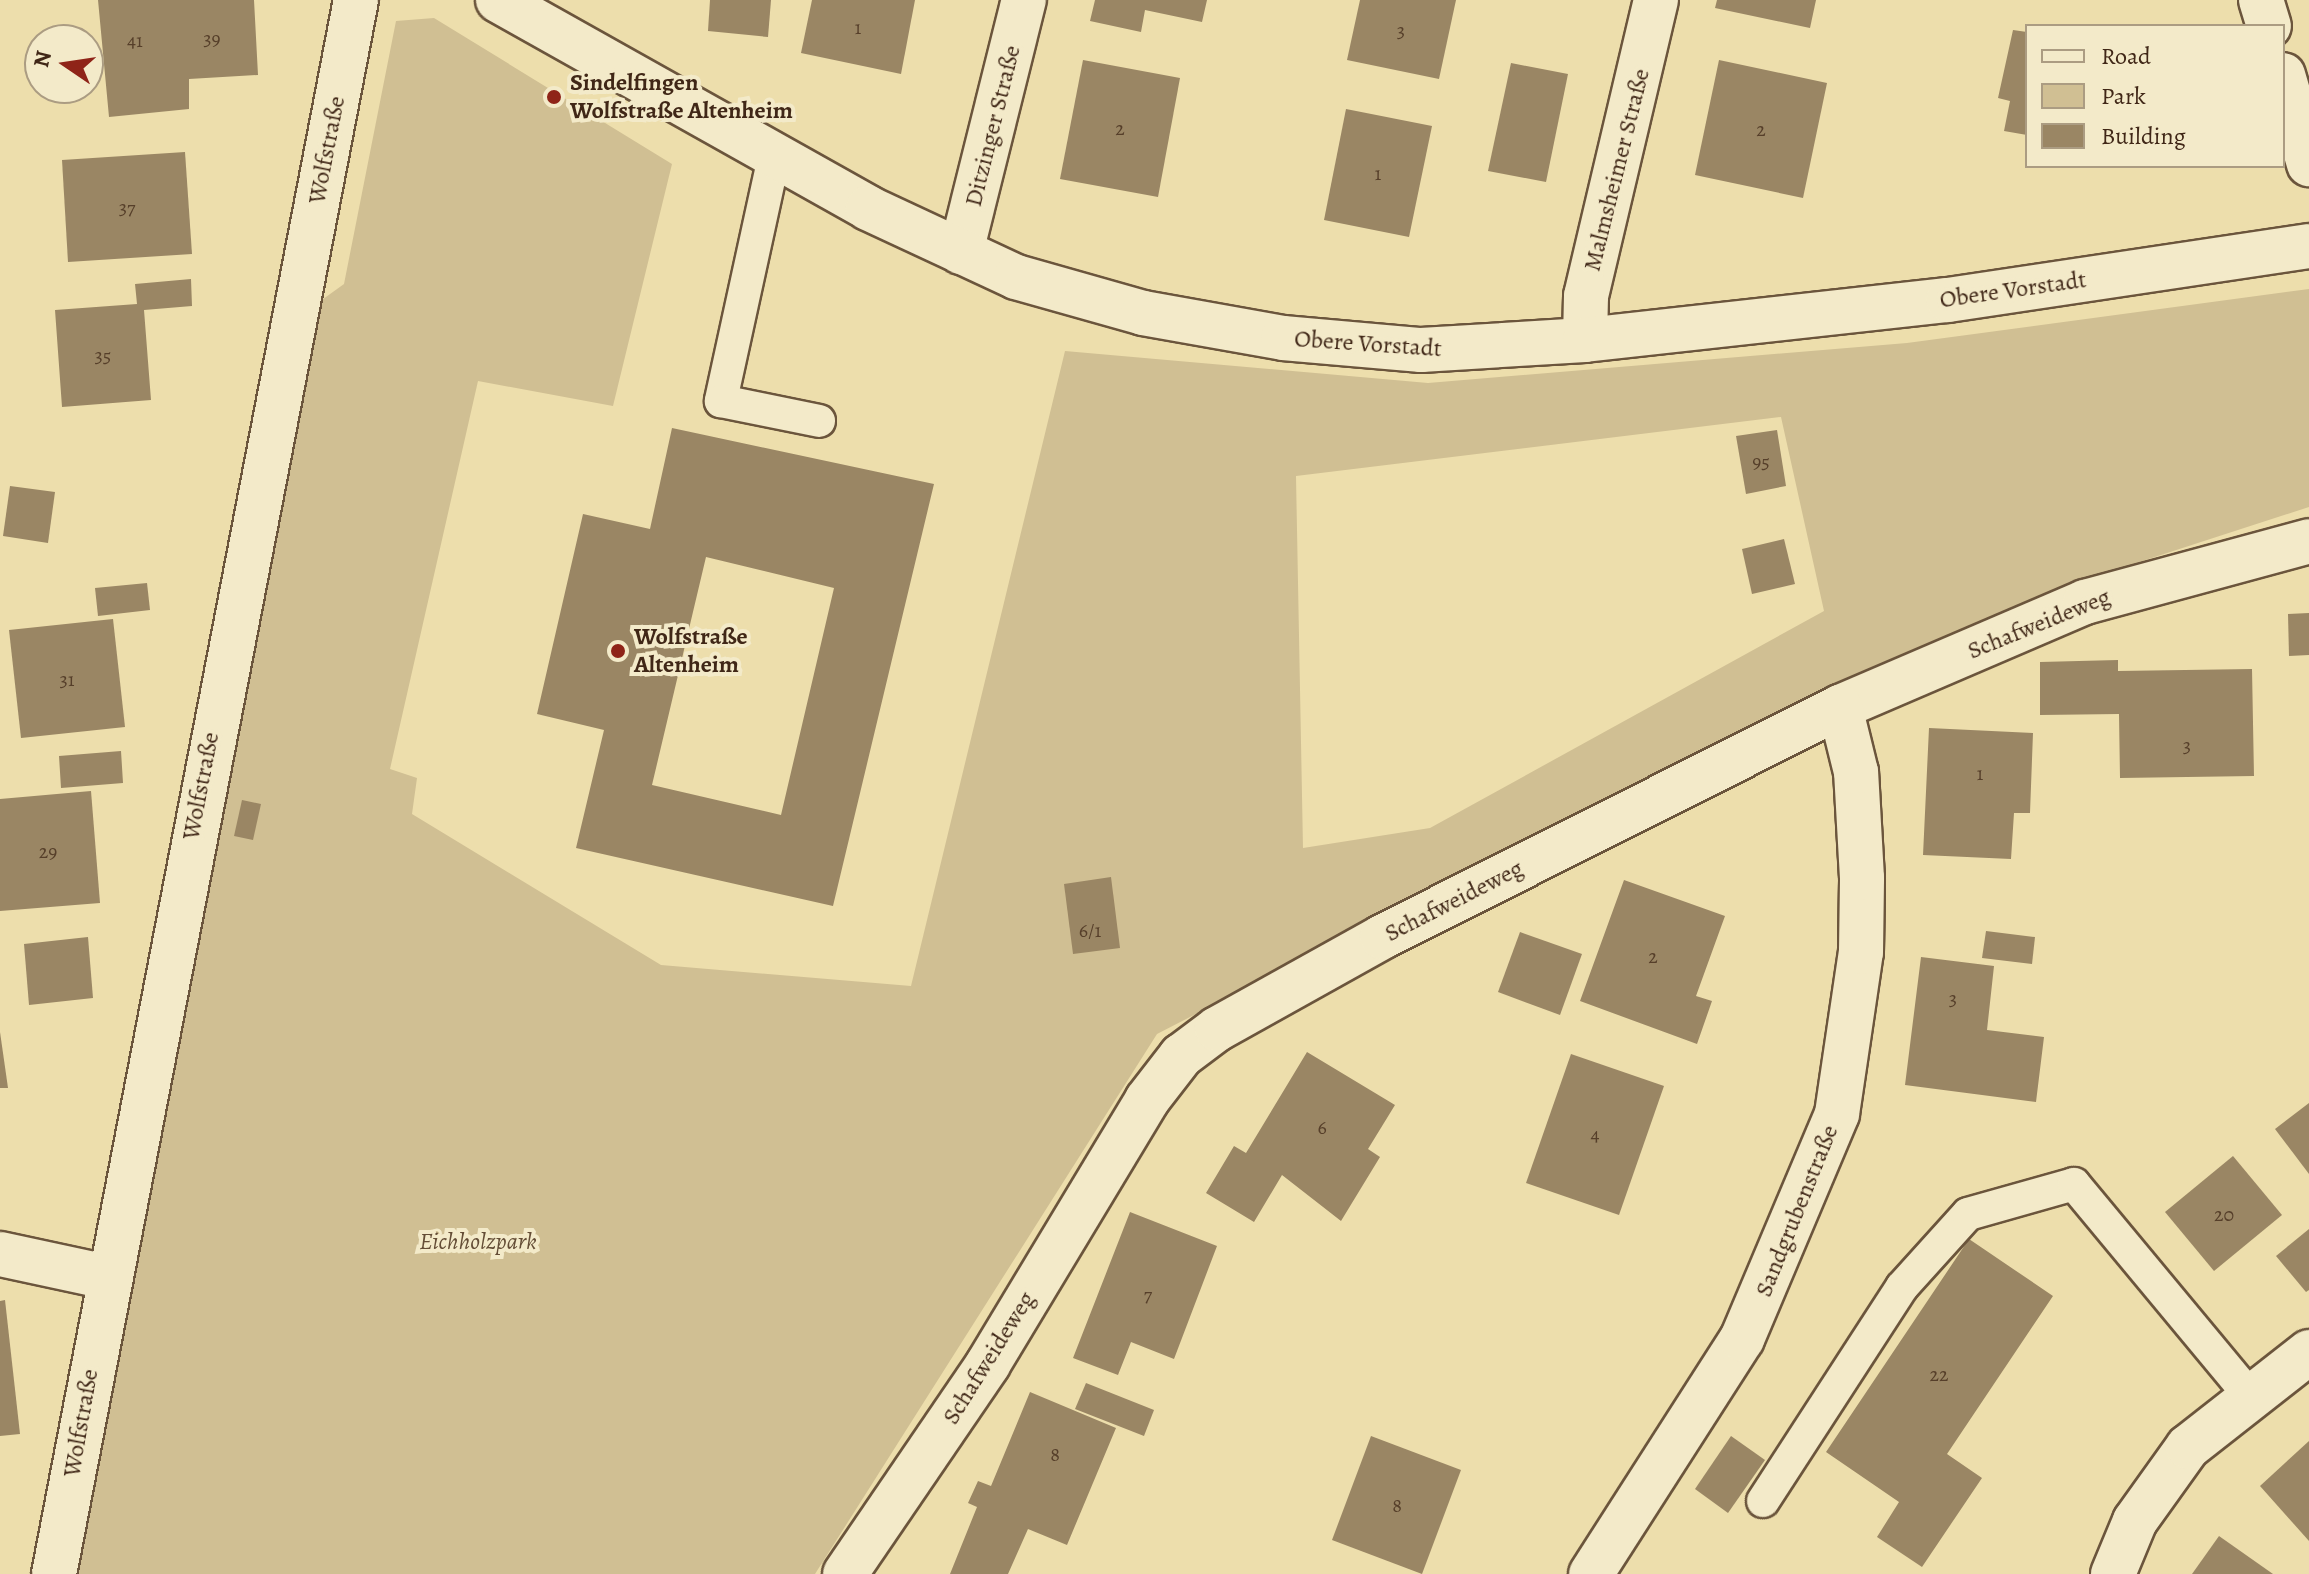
<!DOCTYPE html>
<meta charset="utf-8">
<style>
body{margin:0}
#map{position:relative;width:2309px;height:1574px;overflow:hidden;background:#eddeac;font-family:Alegreya,serif}
div>[style]{position:absolute}
.green>*{inset:0;background:#d0bf93}
.building>*{inset:0;background:#9a8664}
.roads{filter:drop-shadow(2px 0 #6b553c) drop-shadow(-2px 0 #6b553c) drop-shadow(0 2px #6b553c) drop-shadow(0 -2px #6b553c)}
.lane>*{height:32px;margin:-16px;padding:0 16px;transform-origin:16px;border-radius:16px;background:#f3eac9}
.street>*{height:44px;margin:-22px;padding:0 22px;transform-origin:22px;border-radius:22px;background:#f3eac9}
.secondary>*{height:44px;margin:-22px;padding:0 22px;transform-origin:22px;border-radius:22px;background:#f3eac9}
.dots>*{width:22px;height:22px;translate:-50% -50%;box-sizing:border-box;border:4px solid #f3eac9;border-radius:50%}
span{translate:-50% -50%;white-space:nowrap;text-align:center;line-height:1.15;-webkit-text-stroke:8px #f3eac9;paint-order:stroke}
.number-label{font-size:20px;color:#563f2a}
.number-label span{-webkit-text-stroke-width:0}
.poi-label{font-size:24px;color:#402717;font-weight:700}
.left{translate:0 -50%;text-align:left}
.street-label{font-size:24px;color:#402717}
.park-label{font-size:24px;color:#644d36;font-style:italic}
.legend{position:absolute;left:2025px;top:24px;width:260px;height:144px;box-sizing:border-box;background:#f3eac9;border:2px solid #ab9c82;margin:0;padding:10px 14px;list-style:none;font-size:24px;color:#402717}
.legend li{display:flex;align-items:center;gap:16px;height:40px}
.legend b{width:40px;border:2px solid #ab9c82}
.north{position:absolute;left:24px;top:24px;width:80px;height:80px;box-sizing:border-box;background:#f3eac9;border:2px solid #ab9c82;border-radius:50%;rotate:283deg;font-size:22px;font-weight:700;line-height:32px;text-align:center;color:#402717}
.north::after{content:'';display:block;margin:auto;width:28px;height:36px;background:#8f2418;clip-path:polygon(50% 0,100% 100%,50% 72%,0 100%)}
</style>
<div id="map">
<div class="green">
<div style="clip-path:polygon(evenodd,434px 18px,672px 164px,613px 406px,478px 381px,390px 769px,417px 778px,412px 814px,661px 965px,911px 986px,1065px 351px,1428px 383px,1907px 343px,2309px 289px,2309px 507px,2050px 591px,1847px 679px,1157px 1034px,815px 1574px,76px 1574px,319px 302px,344px 284px,396px 21px,434px 18px,1781px 417px,1824px 611px,1430px 828px,1303px 848px,1296px 476px,1781px 417px)"></div>
</div>
<div class="building">
<div style="clip-path:polygon(98px 0,254px 0,258px 75px,189px 79px,189px 109px,109px 117px)"></div>
<div style="clip-path:polygon(710px 0,771px 0,768px 37px,708px 31px)"></div>
<div style="clip-path:polygon(812px 0,915px 0,901px 74px,801px 53px)"></div>
<div style="clip-path:polygon(1095px 0,1207px 0,1202px 22px,1145px 10px,1141px 32px,1090px 21px)"></div>
<div style="clip-path:polygon(1360px 0,1456px 0,1439px 79px,1347px 60px)"></div>
<div style="clip-path:polygon(1717px 0,1816px 0,1810px 28px,1715px 8px)"></div>
<div style="clip-path:polygon(2013px 30px,2027px 32px,2027px 135px,2004px 131px,2010px 101px,1998px 98px)"></div>
<div style="clip-path:polygon(1083px 60px,1180px 78px,1158px 197px,1060px 179px)"></div>
<div style="clip-path:polygon(1719px 60px,1827px 83px,1803px 198px,1695px 175px)"></div>
<div style="clip-path:polygon(1511px 63px,1568px 74px,1546px 182px,1488px 171px)"></div>
<div style="clip-path:polygon(1346px 109px,1432px 126px,1409px 237px,1324px 220px)"></div>
<div style="clip-path:polygon(185px 152px,192px 254px,68px 262px,62px 160px)"></div>
<div style="clip-path:polygon(191px 279px,192px 306px,144px 310px,151px 400px,62px 407px,55px 310px,137px 304px,135px 284px)"></div>
<div style="clip-path:polygon(evenodd,672px 428px,934px 484px,833px 906px,576px 848px,604px 730px,537px 714px,583px 514px,650px 529px,672px 428px,706px 557px,834px 588px,781px 815px,652px 785px,706px 557px)"></div>
<div style="clip-path:polygon(1777px 430px,1786px 486px,1746px 494px,1736px 436px)"></div>
<div style="clip-path:polygon(10px 486px,55px 492px,48px 543px,3px 536px)"></div>
<div style="clip-path:polygon(1784px 539px,1795px 584px,1752px 594px,1742px 549px)"></div>
<div style="clip-path:polygon(147px 583px,150px 610px,98px 616px,95px 588px)"></div>
<div style="clip-path:polygon(2309px 613px,2309px 655px,2289px 656px,2288px 614px)"></div>
<div style="clip-path:polygon(113px 619px,125px 727px,21px 738px,9px 630px)"></div>
<div style="clip-path:polygon(2118px 660px,2118px 671px,2252px 669px,2254px 776px,2120px 778px,2119px 714px,2040px 715px,2040px 662px)"></div>
<div style="clip-path:polygon(1929px 728px,2033px 733px,2030px 813px,2014px 813px,2011px 859px,1923px 855px)"></div>
<div style="clip-path:polygon(121px 751px,123px 783px,61px 788px,59px 756px)"></div>
<div style="clip-path:polygon(91px 791px,100px 903px,0 911px,0 799px)"></div>
<div style="clip-path:polygon(242px 800px,261px 804px,253px 840px,234px 836px)"></div>
<div style="clip-path:polygon(1111px 877px,1120px 948px,1073px 954px,1064px 884px)"></div>
<div style="clip-path:polygon(1624px 880px,1725px 916px,1696px 996px,1712px 1001px,1697px 1044px,1580px 1001px)"></div>
<div style="clip-path:polygon(1986px 931px,2035px 937px,2032px 964px,1982px 958px)"></div>
<div style="clip-path:polygon(1520px 932px,1582px 954px,1560px 1015px,1498px 992px)"></div>
<div style="clip-path:polygon(88px 937px,93px 998px,29px 1005px,24px 944px)"></div>
<div style="clip-path:polygon(1921px 957px,1994px 966px,1987px 1030px,2044px 1037px,2036px 1102px,1905px 1085px)"></div>
<div style="clip-path:polygon(0 1032px,8px 1088px,0 1088px)"></div>
<div style="clip-path:polygon(1307px 1052px,1395px 1105px,1368px 1149px,1380px 1157px,1341px 1221px,1282px 1175px,1254px 1222px,1206px 1193px,1234px 1146px,1246px 1153px)"></div>
<div style="clip-path:polygon(1571px 1054px,1664px 1086px,1619px 1215px,1526px 1183px)"></div>
<div style="clip-path:polygon(2309px 1103px,2309px 1174px,2275px 1129px)"></div>
<div style="clip-path:polygon(2233px 1156px,2282px 1215px,2214px 1271px,2165px 1212px)"></div>
<div style="clip-path:polygon(1130px 1212px,1217px 1246px,1174px 1359px,1131px 1342px,1118px 1375px,1073px 1358px)"></div>
<div style="clip-path:polygon(2309px 1229px,2309px 1290px,2306px 1292px,2276px 1256px)"></div>
<div style="clip-path:polygon(1969px 1239px,2053px 1296px,1947px 1454px,1982px 1478px,1922px 1567px,1877px 1537px,1899px 1502px,1826px 1452px)"></div>
<div style="clip-path:polygon(5px 1300px,20px 1434px,0 1436px,0 1301px)"></div>
<div style="clip-path:polygon(1086px 1383px,1154px 1410px,1144px 1436px,1075px 1409px)"></div>
<div style="clip-path:polygon(1030px 1392px,1116px 1428px,1067px 1545px,1028px 1529px,1008px 1574px,950px 1574px,977px 1507px,968px 1503px,978px 1481px,991px 1486px)"></div>
<div style="clip-path:polygon(1371px 1436px,1461px 1470px,1422px 1574px,1332px 1540px)"></div>
<div style="clip-path:polygon(1731px 1436px,1765px 1460px,1728px 1513px,1695px 1489px)"></div>
<div style="clip-path:polygon(2309px 1441px,2309px 1541px,2260px 1486px)"></div>
<div style="clip-path:polygon(2219px 1536px,2273px 1574px,2192px 1574px)"></div>
</div>
<div class="roads">
<div class="lane">
<div style="left:774px;top:157px;width:250px;rotate:102.3deg"></div>
<div style="left:721px;top:401px;width:100px;rotate:11.5deg"></div>
<div style="left:1763px;top:1501px;width:255px;rotate:-57deg"></div>
<div style="left:1902px;top:1287px;width:98px;rotate:-47.9deg"></div>
<div style="left:1968px;top:1214px;width:110px;rotate:-15.8deg"></div>
<div style="left:2074px;top:1184px;width:277px;rotate:50.3deg"></div>
</div>
<div class="street">
<div style="left:2261px;top:0;width:27px;rotate:73deg"></div>
<div style="left:2283px;top:75px;width:93px;rotate:73.7deg"></div>
<div style="left:961px;top:252px;width:260px;rotate:-76deg"></div>
<div style="left:1585px;top:340px;width:44px;rotate:-88.7deg"></div>
<div style="left:1586px;top:296px;width:304px;rotate:-76.7deg"></div>
<div style="left:0;top:1254px;width:109px;rotate:12.1deg"></div>
<div style="left:54px;top:1574px;width:1603px;rotate:-79.14deg"></div>
<div style="left:845px;top:1574px;width:254px;rotate:-55.7deg"></div>
<div style="left:988px;top:1364px;width:308px;rotate:-58.9deg"></div>
<div style="left:1147px;top:1100px;width:56px;rotate:-52.3deg"></div>
<div style="left:1181px;top:1056px;width:45px;rotate:-36.9deg"></div>
<div style="left:1217px;top:1029px;width:189px;rotate:-29.1deg"></div>
<div style="left:1382px;top:937px;width:513px;rotate:-26.67deg"></div>
<div style="left:1840px;top:707px;width:267px;rotate:-23.2deg"></div>
<div style="left:2085px;top:602px;width:232px;rotate:-15.2deg"></div>
<div style="left:1591px;top:1574px;width:279px;rotate:-57.3deg"></div>
<div style="left:1742px;top:1339px;width:244px;rotate:-67.1deg"></div>
<div style="left:1837px;top:1114px;width:164px;rotate:-81.6deg"></div>
<div style="left:1861px;top:952px;width:74px;rotate:-89.2deg"></div>
<div style="left:1862px;top:878px;width:106px;rotate:-93.2deg"></div>
<div style="left:1856px;top:772px;width:67px;rotate:-103.8deg"></div>
<div style="left:2113px;top:1574px;width:57px;rotate:-67.5deg"></div>
<div style="left:2135px;top:1521px;width:91px;rotate:-54.4deg"></div>
<div style="left:2188px;top:1447px;width:154px;rotate:-38.1deg"></div>
</div>
<div class="secondary">
<div style="left:498px;top:0;width:424px;rotate:29.3deg"></div>
<div style="left:868px;top:208px;width:163px;rotate:25deg"></div>
<div style="left:1016px;top:277px;width:132px;rotate:15.8deg"></div>
<div style="left:1143px;top:313px;width:142px;rotate:10.1deg"></div>
<div style="left:1283px;top:338px;width:139px;rotate:5deg"></div>
<div style="left:1421px;top:350px;width:164px;rotate:-3.5deg"></div>
<div style="left:1585px;top:340px;width:365px;rotate:-6.3deg"></div>
<div style="left:1948px;top:300px;width:365px;rotate:-8.5deg"></div>
</div>
</div>
<div class="dots">
<div style="left:554px;top:97px;background:#8f2418"></div>
<div style="left:618px;top:651px;background:#8f2418"></div>
</div>
<div class="number-label">
<span style="left:858px;top:27px">1</span>
<span style="left:1401px;top:30px">3</span>
<span style="left:212px;top:38px">39</span>
<span style="left:135px;top:40px">41</span>
<span style="left:1120px;top:128px">2</span>
<span style="left:1761px;top:129px">2</span>
<span style="left:1378px;top:173px">1</span>
<span style="left:127px;top:207px">37</span>
<span style="left:103px;top:355px">35</span>
<span style="left:1761px;top:461px">95</span>
<span style="left:67px;top:679px">31</span>
<span style="left:2187px;top:745px">3</span>
<span style="left:1980px;top:773px">1</span>
<span style="left:48px;top:851px">29</span>
<span style="left:1090px;top:930px">6/1</span>
<span style="left:1653px;top:956px">2</span>
<span style="left:1953px;top:998px">3</span>
<span style="left:1322px;top:1127px">6</span>
<span style="left:1595px;top:1134px">4</span>
<span style="left:2224px;top:1214px">20</span>
<span style="left:1148px;top:1294px">7</span>
<span style="left:1939px;top:1374px">22</span>
<span style="left:1055px;top:1454px">8</span>
<span style="left:1397px;top:1505px">8</span>
</div>
<div class="poi-label">
<span class="left" style="left:570px;top:97px">Sindelfingen<br>Wolfstraße Altenheim</span>
<span class="left" style="left:634px;top:651px">Wolfstraße<br>Altenheim</span>
</div>
<div class="street-label">
<span style="left:993px;top:126px;rotate:-76deg">Ditzinger Straße</span>
<span style="left:327px;top:150px;rotate:-79deg">Wolfstraße</span>
<span style="left:1617px;top:170px;rotate:-76deg">Malmsheimer Straße</span>
<span style="left:2013px;top:290px;rotate:-8deg">Obere Vorstadt</span>
<span style="left:1368px;top:344px;rotate:4deg">Obere Vorstadt</span>
<span style="left:2039px;top:624px;rotate:-22deg">Schafweideweg</span>
<span style="left:201px;top:786px;rotate:-79deg">Wolfstraße</span>
<span style="left:1454px;top:901px;rotate:-27deg">Schafweideweg</span>
<span style="left:1797px;top:1211px;rotate:-68deg">Sandgrubenstraße</span>
<span style="left:989px;top:1358px;rotate:-58deg">Schafweideweg</span>
<span style="left:81px;top:1423px;rotate:-80deg">Wolfstraße</span>
</div>
<div class="park-label">
<span style="left:478px;top:1242px">Eichholzpark</span>
</div>
<ul class="legend">
<li><b style="height:10px;background:#f3eac9"></b>Road</li>
<li><b style="height:22px;background:#d0bf93"></b>Park</li>
<li><b style="height:22px;background:#9a8664"></b>Building</li>
</ul>
<div class="north">N</div>
</div>
